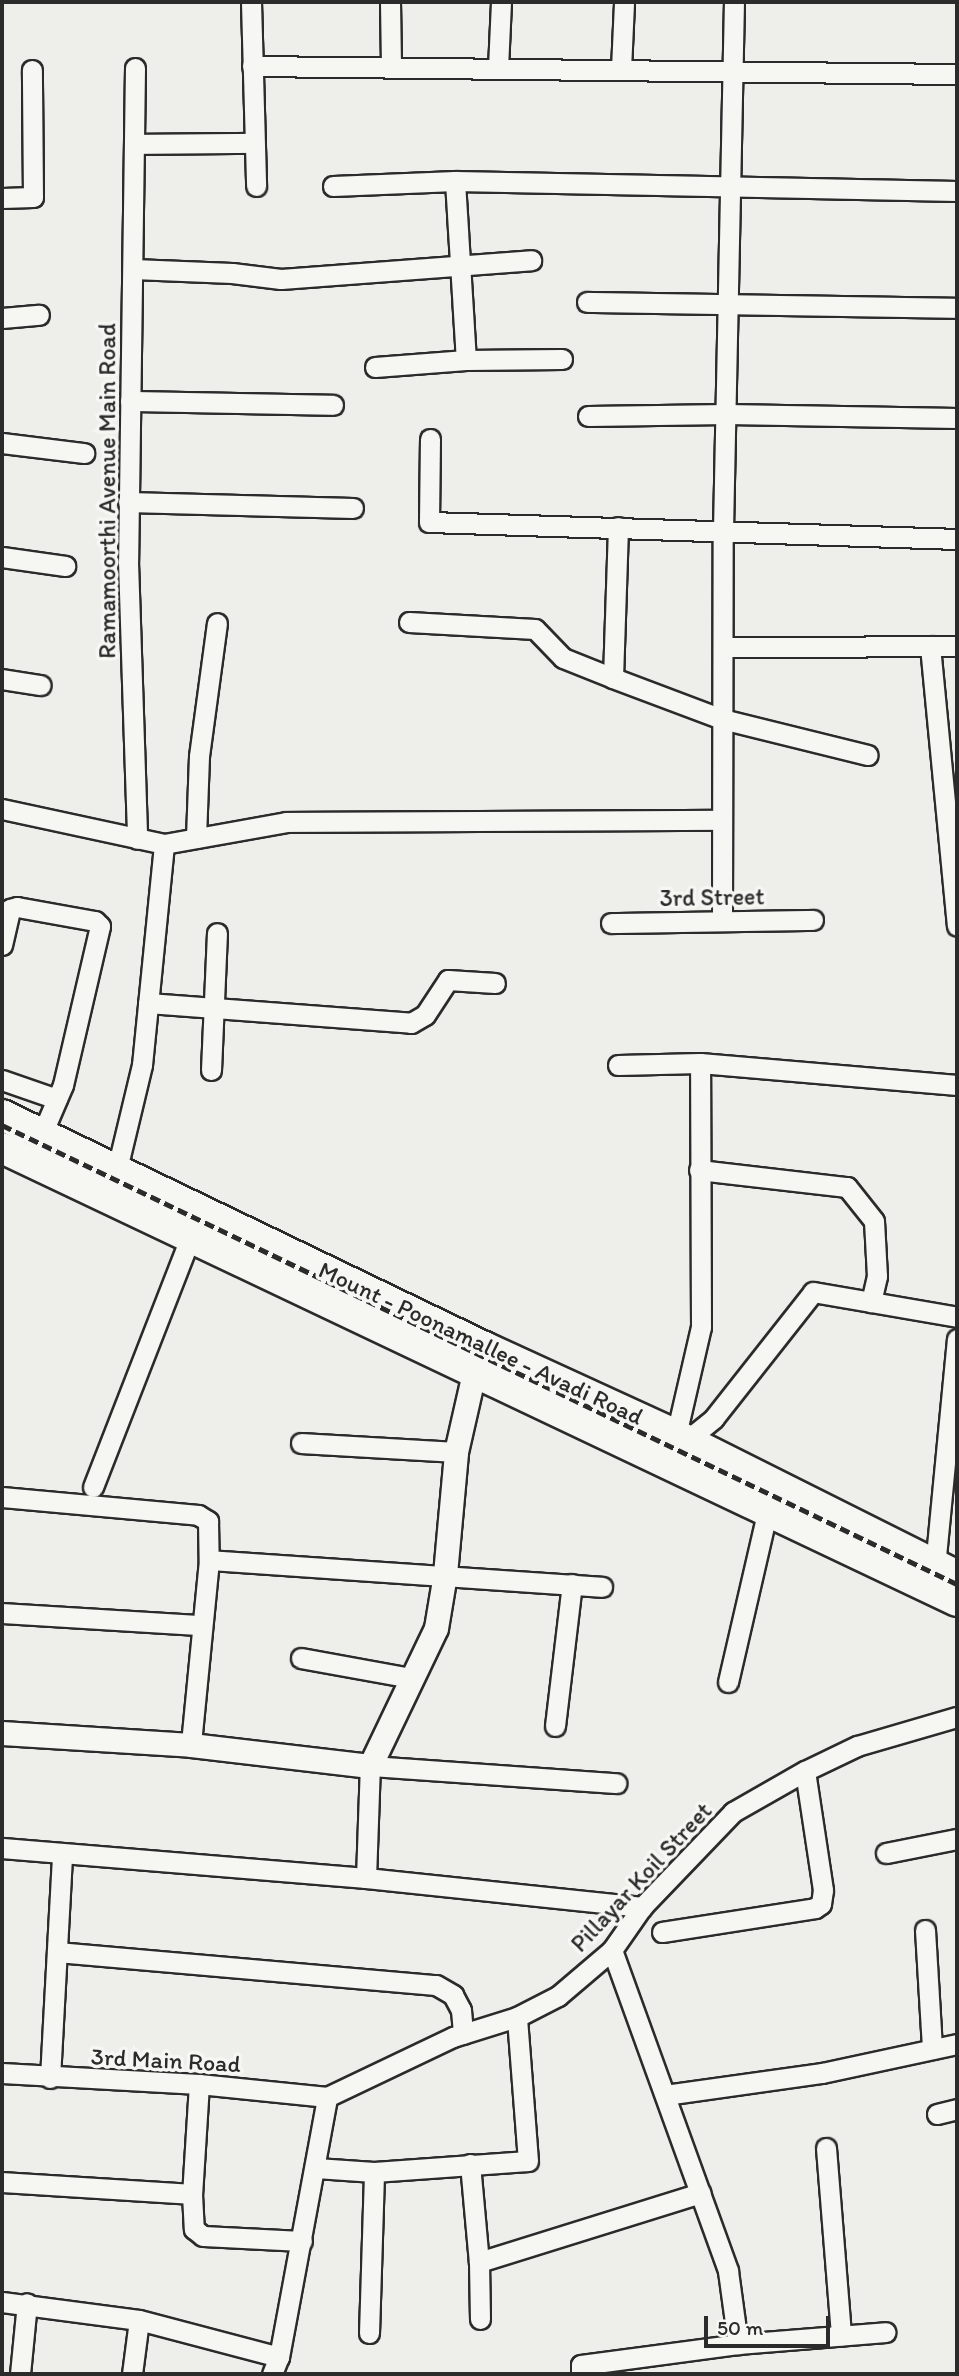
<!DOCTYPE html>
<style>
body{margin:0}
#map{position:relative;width:959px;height:2376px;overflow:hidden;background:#eeeeea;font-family:Itim,sans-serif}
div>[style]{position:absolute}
.roads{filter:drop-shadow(2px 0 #2b2b2b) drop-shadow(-2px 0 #2b2b2b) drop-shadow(0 2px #2b2b2b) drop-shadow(0 -2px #2b2b2b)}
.minor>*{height:19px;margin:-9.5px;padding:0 9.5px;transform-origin:9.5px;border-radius:9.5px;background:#f6f6f2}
.tertiary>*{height:23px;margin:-11.5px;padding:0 11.5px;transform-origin:11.5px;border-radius:11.5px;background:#f6f6f2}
.primary>*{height:30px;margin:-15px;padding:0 15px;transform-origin:15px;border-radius:15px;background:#f6f6f2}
.rail>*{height:5px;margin-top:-2.5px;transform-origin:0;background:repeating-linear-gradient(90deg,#2b2b2b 0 10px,transparent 0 15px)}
span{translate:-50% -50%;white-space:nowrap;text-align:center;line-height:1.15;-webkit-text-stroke:7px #f6f6f2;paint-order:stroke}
.street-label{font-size:24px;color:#2b2b2b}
.frame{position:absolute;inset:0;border:4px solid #2b2b2b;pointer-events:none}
.scale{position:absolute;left:704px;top:2316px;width:126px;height:32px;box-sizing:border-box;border:4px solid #2b2b2b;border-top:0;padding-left:9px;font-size:21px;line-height:24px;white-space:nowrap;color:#2b2b2b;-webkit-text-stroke:5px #f6f6f2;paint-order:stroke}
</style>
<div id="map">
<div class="roads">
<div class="minor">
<div style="left:251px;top:2px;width:184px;rotate:88.4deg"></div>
<div style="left:390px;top:2px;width:65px;rotate:89.1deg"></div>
<div style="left:252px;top:66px;width:705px;rotate:0.65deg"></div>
<div style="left:135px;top:68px;width:494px;rotate:90.8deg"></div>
<div style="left:128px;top:562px;width:277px;rotate:88.1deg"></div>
<div style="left:498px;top:68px;width:66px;rotate:-87.4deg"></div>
<div style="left:621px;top:69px;width:67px;rotate:-87.4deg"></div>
<div style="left:134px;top:144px;width:120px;rotate:-0.5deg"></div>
<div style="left:455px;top:181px;width:179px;rotate:86.5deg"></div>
<div style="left:333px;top:186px;width:122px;rotate:-2.3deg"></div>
<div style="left:455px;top:181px;width:502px;rotate:1.14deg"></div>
<div style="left:2px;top:198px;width:31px;rotate:-2deg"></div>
<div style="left:33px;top:197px;width:127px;rotate:-90.5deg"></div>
<div style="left:133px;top:269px;width:99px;rotate:2.3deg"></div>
<div style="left:232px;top:273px;width:49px;rotate:7deg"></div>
<div style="left:281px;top:279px;width:251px;rotate:-4.3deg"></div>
<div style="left:587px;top:302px;width:370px;rotate:0.9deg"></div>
<div style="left:2px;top:318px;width:37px;rotate:-5deg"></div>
<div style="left:375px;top:367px;width:91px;rotate:-4.4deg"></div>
<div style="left:466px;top:360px;width:96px;rotate:-0.6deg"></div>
<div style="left:130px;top:401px;width:203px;rotate:1.1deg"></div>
<div style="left:588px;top:416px;width:139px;rotate:-0.8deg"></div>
<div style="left:727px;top:414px;width:230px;rotate:1deg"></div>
<div style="left:430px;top:439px;width:83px;rotate:90.7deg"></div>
<div style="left:429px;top:522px;width:528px;rotate:1.84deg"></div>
<div style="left:2px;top:443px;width:83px;rotate:7deg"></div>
<div style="left:128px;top:502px;width:225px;rotate:1.5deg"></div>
<div style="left:2px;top:557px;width:64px;rotate:8.1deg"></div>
<div style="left:409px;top:622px;width:126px;rotate:3.2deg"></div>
<div style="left:535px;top:629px;width:40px;rotate:46deg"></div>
<div style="left:563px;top:658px;width:54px;rotate:21.8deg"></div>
<div style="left:613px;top:678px;width:116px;rotate:20.6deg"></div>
<div style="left:722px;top:719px;width:150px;rotate:13.9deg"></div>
<div style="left:930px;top:646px;width:281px;rotate:84.5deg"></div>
<div style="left:723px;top:647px;width:234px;rotate:-0.2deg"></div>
<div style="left:613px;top:678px;width:151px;rotate:-88.1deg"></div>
<div style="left:2px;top:679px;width:39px;rotate:9deg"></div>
<div style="left:2px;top:809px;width:166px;rotate:12.2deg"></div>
<div style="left:164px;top:844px;width:124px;rotate:-10.2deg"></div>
<div style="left:286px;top:822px;width:436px;rotate:-0.3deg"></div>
<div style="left:196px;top:838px;width:82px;rotate:-87.9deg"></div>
<div style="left:199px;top:756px;width:134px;rotate:-82.3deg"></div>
<div style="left:722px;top:921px;width:391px;rotate:-89.9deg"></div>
<div style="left:723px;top:530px;width:528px;rotate:-88.81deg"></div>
<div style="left:611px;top:923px;width:202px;rotate:-0.9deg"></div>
<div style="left:2px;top:945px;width:37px;rotate:-77deg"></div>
<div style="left:10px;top:909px;width:7px;rotate:-16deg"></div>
<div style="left:17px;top:907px;width:79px;rotate:10.2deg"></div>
<div style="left:95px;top:921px;width:7px;rotate:45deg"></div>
<div style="left:100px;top:926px;width:163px;rotate:103.1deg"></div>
<div style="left:63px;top:1085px;width:53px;rotate:113.2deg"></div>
<div style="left:148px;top:1003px;width:264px;rotate:4.3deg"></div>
<div style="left:411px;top:1023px;width:16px;rotate:-30deg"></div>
<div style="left:425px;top:1015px;width:42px;rotate:-56.7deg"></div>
<div style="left:448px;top:980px;width:47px;rotate:3.7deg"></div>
<div style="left:618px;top:1065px;width:82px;rotate:-1.4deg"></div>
<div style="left:700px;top:1063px;width:258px;rotate:4.9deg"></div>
<div style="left:211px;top:1070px;width:137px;rotate:-87.5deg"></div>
<div style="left:2px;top:1080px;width:58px;rotate:19.1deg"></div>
<div style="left:117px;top:1169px;width:107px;rotate:-76.5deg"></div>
<div style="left:142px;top:1065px;width:222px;rotate:-84.3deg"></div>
<div style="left:699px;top:1170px;width:149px;rotate:6.6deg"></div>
<div style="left:847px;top:1187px;width:43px;rotate:51.5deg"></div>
<div style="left:874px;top:1221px;width:55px;rotate:86.9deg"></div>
<div style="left:877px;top:1276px;width:27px;rotate:103deg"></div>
<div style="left:676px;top:1435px;width:111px;rotate:-77deg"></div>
<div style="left:701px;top:1327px;width:264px;rotate:-90.2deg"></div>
<div style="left:686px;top:1441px;width:36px;rotate:-39deg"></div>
<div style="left:714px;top:1418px;width:160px;rotate:-51.8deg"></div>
<div style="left:813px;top:1292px;width:146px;rotate:9.8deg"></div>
<div style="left:301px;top:1443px;width:155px;rotate:3.3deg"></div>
<div style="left:93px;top:1487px;width:269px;rotate:-68.7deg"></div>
<div style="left:2px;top:1497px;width:197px;rotate:5.2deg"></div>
<div style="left:198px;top:1515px;width:12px;rotate:31deg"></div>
<div style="left:208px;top:1521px;width:39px;rotate:89deg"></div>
<div style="left:209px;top:1560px;width:186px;rotate:95.6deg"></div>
<div style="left:209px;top:1560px;width:394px;rotate:3.9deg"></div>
<div style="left:935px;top:1567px;width:229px;rotate:-84.5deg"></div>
<div style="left:2px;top:1613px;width:199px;rotate:3.5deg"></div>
<div style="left:301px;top:1658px;width:112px;rotate:10.3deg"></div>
<div style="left:728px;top:1682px;width:178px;rotate:-77deg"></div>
<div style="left:555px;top:1726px;width:143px;rotate:-83.2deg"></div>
<div style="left:2px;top:1848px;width:365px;rotate:4.7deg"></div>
<div style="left:366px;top:1878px;width:278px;rotate:6deg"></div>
<div style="left:886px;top:1853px;width:72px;rotate:-11.2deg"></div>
<div style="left:366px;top:1878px;width:112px;rotate:-88deg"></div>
<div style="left:370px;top:1766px;width:247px;rotate:4deg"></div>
<div style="left:925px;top:1930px;width:119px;rotate:86.6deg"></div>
<div style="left:662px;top:1932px;width:155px;rotate:-8.9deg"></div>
<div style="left:815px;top:1908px;width:7px;rotate:-34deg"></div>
<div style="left:821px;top:1904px;width:14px;rotate:-82deg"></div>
<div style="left:823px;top:1890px;width:120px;rotate:-98.6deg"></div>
<div style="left:612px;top:1950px;width:341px;rotate:70.1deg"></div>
<div style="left:728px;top:2271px;width:74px;rotate:82.2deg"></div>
<div style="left:57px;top:1952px;width:380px;rotate:5deg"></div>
<div style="left:436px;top:1985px;width:20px;rotate:30deg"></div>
<div style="left:453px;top:1995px;width:17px;rotate:62deg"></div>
<div style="left:461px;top:2010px;width:24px;rotate:85deg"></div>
<div style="left:2px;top:2073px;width:197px;rotate:3.2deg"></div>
<div style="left:199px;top:2084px;width:129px;rotate:5.8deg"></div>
<div style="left:50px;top:2078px;width:224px;rotate:-86.9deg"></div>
<div style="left:199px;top:2084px;width:110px;rotate:93.6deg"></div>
<div style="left:192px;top:2194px;width:35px;rotate:87deg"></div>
<div style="left:194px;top:2229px;width:11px;rotate:38deg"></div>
<div style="left:203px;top:2236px;width:99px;rotate:2.9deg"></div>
<div style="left:665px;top:2095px;width:159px;rotate:-8deg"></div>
<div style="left:822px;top:2073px;width:138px;rotate:-12.1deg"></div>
<div style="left:327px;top:2097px;width:140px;rotate:-25.5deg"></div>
<div style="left:453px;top:2037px;width:67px;rotate:-17.4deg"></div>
<div style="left:517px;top:2017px;width:46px;rotate:-27.1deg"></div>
<div style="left:558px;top:1996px;width:71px;rotate:-40.4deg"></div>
<div style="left:612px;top:1950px;width:52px;rotate:-55.1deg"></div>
<div style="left:642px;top:1907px;width:132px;rotate:-46.2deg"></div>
<div style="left:733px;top:1812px;width:83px;rotate:-29.7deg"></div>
<div style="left:805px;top:1771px;width:58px;rotate:-25.7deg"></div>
<div style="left:857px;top:1746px;width:104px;rotate:-16.2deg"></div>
<div style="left:937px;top:2114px;width:21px;rotate:-14deg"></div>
<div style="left:826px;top:2148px;width:188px;rotate:85.4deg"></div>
<div style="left:470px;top:2164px;width:98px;rotate:84.8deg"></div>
<div style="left:479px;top:2262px;width:57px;rotate:89deg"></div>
<div style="left:316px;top:2168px;width:58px;rotate:3.9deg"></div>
<div style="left:374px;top:2172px;width:154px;rotate:-4.1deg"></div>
<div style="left:528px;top:2161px;width:144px;rotate:-94.4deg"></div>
<div style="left:2px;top:2182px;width:190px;rotate:3.6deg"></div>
<div style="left:479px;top:2262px;width:232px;rotate:-17.3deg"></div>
<div style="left:2px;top:2302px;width:138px;rotate:7.5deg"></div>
<div style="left:139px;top:2320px;width:145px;rotate:14.8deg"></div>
<div style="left:369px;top:2333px;width:161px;rotate:-88.2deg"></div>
<div style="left:20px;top:2374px;width:71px;rotate:-84.4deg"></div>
<div style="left:132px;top:2374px;width:54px;rotate:-82.6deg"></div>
<div style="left:272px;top:2374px;width:18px;rotate:-68deg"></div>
<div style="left:279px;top:2357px;width:264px;rotate:-79.5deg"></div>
<div style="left:581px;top:2374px;width:9px;rotate:-90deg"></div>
<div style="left:581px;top:2365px;width:158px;rotate:-7.6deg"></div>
<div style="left:738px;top:2344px;width:148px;rotate:-4.6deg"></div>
</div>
<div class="tertiary">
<div style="left:2px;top:1733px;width:189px;rotate:3.6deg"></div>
<div style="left:191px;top:1745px;width:180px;rotate:6.7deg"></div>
<div style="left:370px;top:1766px;width:153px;rotate:-64.4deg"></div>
<div style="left:436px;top:1628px;width:55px;rotate:-80.5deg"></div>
<div style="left:445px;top:1574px;width:122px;rotate:-84.8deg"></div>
<div style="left:456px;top:1452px;width:81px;rotate:-77.2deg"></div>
</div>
<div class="primary">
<div style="left:2px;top:1115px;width:535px;rotate:25.7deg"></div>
<div style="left:484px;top:1347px;width:211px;rotate:24.6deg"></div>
<div style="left:676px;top:1435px;width:314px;rotate:26.6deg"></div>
<div style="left:2px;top:1148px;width:1057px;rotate:25.38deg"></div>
</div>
</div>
<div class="rail">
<div style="left:2px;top:1125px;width:1060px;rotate:25.67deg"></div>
</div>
<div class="street-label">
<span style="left:107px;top:491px;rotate:-90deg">Ramamoorthi Avenue Main Road</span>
<span style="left:712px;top:897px;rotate:-1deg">3rd Street</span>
<span style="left:481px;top:1343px;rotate:25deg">Mount - Poonamallee - Avadi Road</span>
<span style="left:641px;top:1877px;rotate:-47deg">Pillayar Koil Street</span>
<span style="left:166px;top:2060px;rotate:3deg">3rd Main Road</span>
</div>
<div class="frame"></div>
<div class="scale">50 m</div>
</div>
